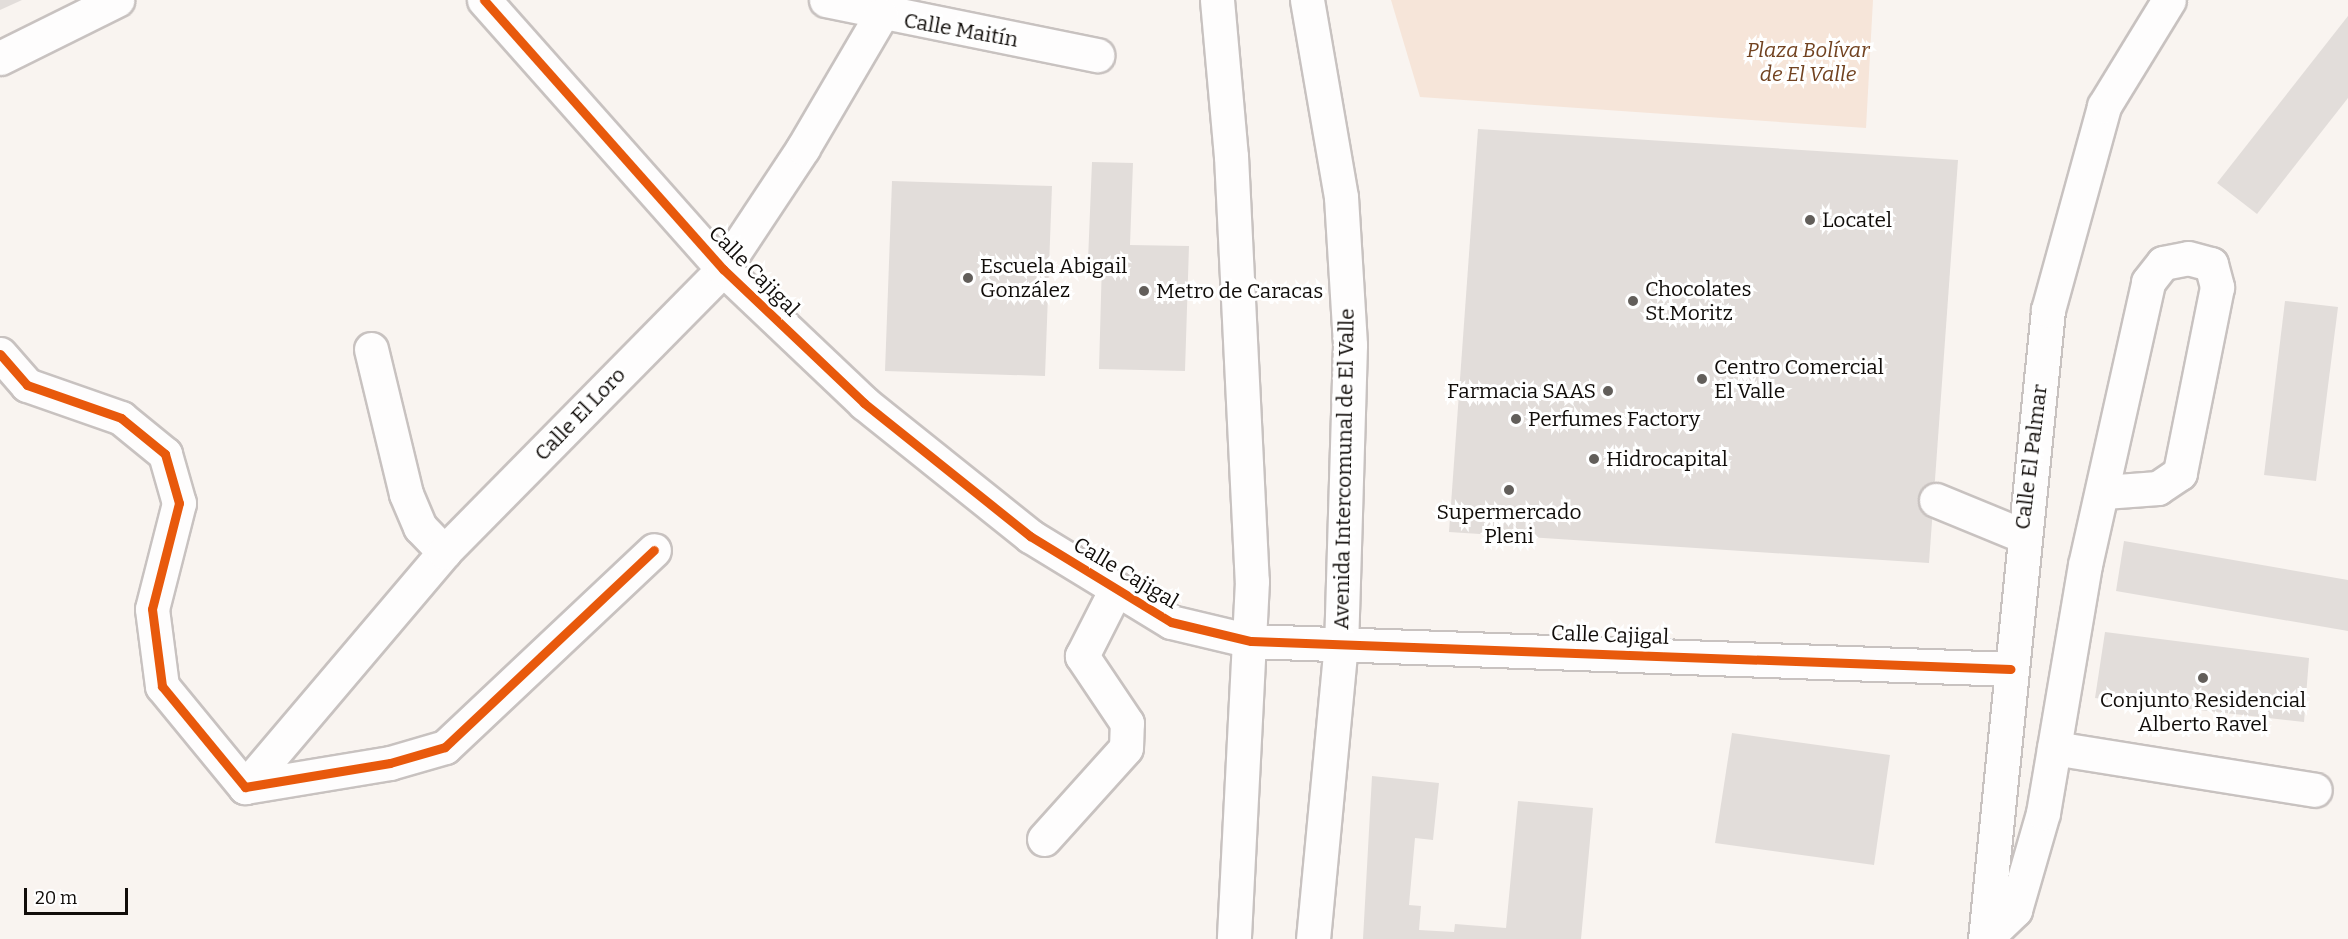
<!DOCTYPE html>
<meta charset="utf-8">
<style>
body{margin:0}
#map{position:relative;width:2348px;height:939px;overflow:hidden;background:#f9f4f0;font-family:Bitter,serif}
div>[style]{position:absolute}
.green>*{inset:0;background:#f6e5d9}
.building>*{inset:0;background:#e2ddda}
.roads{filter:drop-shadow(2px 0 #c8c2c0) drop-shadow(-2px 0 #c8c2c0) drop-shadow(0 2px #c8c2c0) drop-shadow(0 -2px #c8c2c0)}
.minor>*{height:33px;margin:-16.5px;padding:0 16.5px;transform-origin:16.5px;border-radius:16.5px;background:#fefdfd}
.major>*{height:33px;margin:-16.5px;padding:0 16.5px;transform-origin:16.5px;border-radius:16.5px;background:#fefdfd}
.cycleway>*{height:9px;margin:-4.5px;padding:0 4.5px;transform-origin:4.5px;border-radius:4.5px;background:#e8590c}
.dots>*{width:16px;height:16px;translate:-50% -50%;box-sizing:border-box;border:3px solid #fff;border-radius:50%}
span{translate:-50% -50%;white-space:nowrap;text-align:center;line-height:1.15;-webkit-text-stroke:6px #fff;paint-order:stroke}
.street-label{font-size:21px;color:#110d0a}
.park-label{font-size:21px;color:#724321;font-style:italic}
.poi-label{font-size:21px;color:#110d0a}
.left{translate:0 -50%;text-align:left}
.right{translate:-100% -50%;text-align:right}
.scale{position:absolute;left:24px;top:888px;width:104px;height:27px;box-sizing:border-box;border:3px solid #110d0a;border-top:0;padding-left:8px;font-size:18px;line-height:21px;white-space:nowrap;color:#110d0a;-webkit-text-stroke:4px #fff;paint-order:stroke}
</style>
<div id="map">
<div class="green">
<div style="clip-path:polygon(1391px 0,1873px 0,1866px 128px,1420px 97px)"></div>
</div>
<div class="building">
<div style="clip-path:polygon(0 0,22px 0,0 10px)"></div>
<div style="clip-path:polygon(2348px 16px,2348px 98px,2257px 214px,2217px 183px)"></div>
<div style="clip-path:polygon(1478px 129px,1958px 160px,1929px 563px,1449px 532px)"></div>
<div style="clip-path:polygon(1092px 162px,1133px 163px,1130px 245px,1189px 246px,1185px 371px,1099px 369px,1102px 261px,1088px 261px)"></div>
<div style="clip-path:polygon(892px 181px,1052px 186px,1045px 376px,885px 371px)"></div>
<div style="clip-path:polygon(2285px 301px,2338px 307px,2316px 481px,2264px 475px)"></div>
<div style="clip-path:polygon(2124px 541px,2348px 580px,2348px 631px,2116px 591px)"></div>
<div style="clip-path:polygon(2105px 632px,2309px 658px,2304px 722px,2095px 698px)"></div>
<div style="clip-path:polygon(1732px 733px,1890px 755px,1874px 865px,1715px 843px)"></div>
<div style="clip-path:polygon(1372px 776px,1439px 783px,1433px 840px,1415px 838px,1409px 905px,1421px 906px,1419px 930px,1454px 932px,1455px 924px,1506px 928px,1518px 801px,1593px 808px,1581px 939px,1363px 939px)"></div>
</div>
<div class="roads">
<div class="minor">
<div style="left:484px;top:0;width:360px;rotate:48.4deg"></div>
<div style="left:723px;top:269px;width:195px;rotate:43.5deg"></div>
<div style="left:864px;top:403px;width:213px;rotate:38.7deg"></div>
<div style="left:1030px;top:536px;width:165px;rotate:31.4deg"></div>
<div style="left:1171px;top:622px;width:82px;rotate:13.4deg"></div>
<div style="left:1251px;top:641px;width:760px;rotate:2.11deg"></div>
<div style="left:826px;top:0;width:277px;rotate:11.5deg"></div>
<div style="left:0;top:58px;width:131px;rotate:-26.4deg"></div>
<div style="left:371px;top:349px;width:149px;rotate:76.4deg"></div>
<div style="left:406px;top:494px;width:36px;rotate:67deg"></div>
<div style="left:420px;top:527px;width:35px;rotate:46deg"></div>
<div style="left:0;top:354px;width:41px;rotate:48.9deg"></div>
<div style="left:27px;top:385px;width:100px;rotate:19.3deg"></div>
<div style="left:121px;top:418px;width:57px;rotate:39.3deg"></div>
<div style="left:165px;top:454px;width:51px;rotate:74.1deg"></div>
<div style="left:179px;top:503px;width:109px;rotate:104.3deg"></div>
<div style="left:152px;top:609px;width:78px;rotate:82.6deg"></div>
<div style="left:162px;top:686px;width:131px;rotate:50.6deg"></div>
<div style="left:245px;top:787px;width:147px;rotate:-9.4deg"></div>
<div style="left:390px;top:763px;width:57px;rotate:-16.2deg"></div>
<div style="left:445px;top:747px;width:287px;rotate:-43.3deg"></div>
<div style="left:1936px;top:500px;width:92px;rotate:22.4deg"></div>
<div style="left:2054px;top:748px;width:264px;rotate:9.1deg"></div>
<div style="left:245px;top:787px;width:308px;rotate:-49.7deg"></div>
<div style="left:444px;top:552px;width:397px;rotate:-45.4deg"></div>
<div style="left:723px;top:269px;width:145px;rotate:-56.5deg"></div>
<div style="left:803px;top:148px;width:154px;rotate:-59.6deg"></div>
<div style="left:1044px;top:839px;width:122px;rotate:-48deg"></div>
<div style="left:1126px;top:748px;width:25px;rotate:-88deg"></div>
<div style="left:1127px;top:723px;width:81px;rotate:-123.9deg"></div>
<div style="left:1082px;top:656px;width:75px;rotate:-63.1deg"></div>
<div style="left:1985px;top:939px;width:42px;rotate:-44deg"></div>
<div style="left:2015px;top:910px;width:101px;rotate:-73.9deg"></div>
<div style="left:2043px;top:813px;width:252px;rotate:-80.4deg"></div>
<div style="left:2085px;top:565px;width:290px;rotate:-77.4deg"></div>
<div style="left:2148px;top:282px;width:24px;rotate:-52deg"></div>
<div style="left:2163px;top:263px;width:25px;rotate:-11deg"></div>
<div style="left:2188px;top:258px;width:24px;rotate:15deg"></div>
<div style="left:2211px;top:264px;width:24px;rotate:75deg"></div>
<div style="left:2217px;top:287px;width:190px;rotate:101.3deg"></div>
<div style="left:2180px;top:473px;width:27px;rotate:146deg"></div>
<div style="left:2158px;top:488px;width:54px;rotate:175.8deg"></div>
<div style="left:1985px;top:939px;width:632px;rotate:-84.28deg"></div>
<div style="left:2048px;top:310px;width:212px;rotate:-74.6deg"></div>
<div style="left:2104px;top:106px;width:124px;rotate:-58.5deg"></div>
</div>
<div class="major">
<div style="left:1217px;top:0;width:157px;rotate:84.9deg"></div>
<div style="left:1231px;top:156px;width:426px;rotate:87.2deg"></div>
<div style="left:1252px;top:581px;width:358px;rotate:92.9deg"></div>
<div style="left:1307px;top:0;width:200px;rotate:80.2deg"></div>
<div style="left:1341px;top:197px;width:148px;rotate:86.5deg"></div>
<div style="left:1350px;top:345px;width:298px;rotate:91.7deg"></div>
<div style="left:1341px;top:643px;width:297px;rotate:95.4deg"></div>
</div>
</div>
<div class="cycleway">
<div style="left:484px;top:0;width:360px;rotate:48.4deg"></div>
<div style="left:723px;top:269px;width:195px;rotate:43.5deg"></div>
<div style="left:864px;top:403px;width:213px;rotate:38.7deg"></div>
<div style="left:1030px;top:536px;width:165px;rotate:31.4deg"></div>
<div style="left:1171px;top:622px;width:82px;rotate:13.4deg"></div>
<div style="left:1251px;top:641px;width:760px;rotate:2.11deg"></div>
<div style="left:0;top:354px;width:41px;rotate:48.9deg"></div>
<div style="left:27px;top:385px;width:100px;rotate:19.3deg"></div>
<div style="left:121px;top:418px;width:57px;rotate:39.3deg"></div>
<div style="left:165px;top:454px;width:51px;rotate:74.1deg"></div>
<div style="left:179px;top:503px;width:109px;rotate:104.3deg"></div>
<div style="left:152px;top:609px;width:78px;rotate:82.6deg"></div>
<div style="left:162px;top:686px;width:131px;rotate:50.6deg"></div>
<div style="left:245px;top:787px;width:147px;rotate:-9.4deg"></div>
<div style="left:390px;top:763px;width:57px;rotate:-16.2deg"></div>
<div style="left:445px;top:747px;width:287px;rotate:-43.3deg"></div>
</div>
<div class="dots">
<div style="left:1810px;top:220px;background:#625e5a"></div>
<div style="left:968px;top:278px;background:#625e5a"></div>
<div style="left:1144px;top:291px;background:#625e5a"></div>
<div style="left:1633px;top:301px;background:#625e5a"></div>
<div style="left:1702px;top:379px;background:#625e5a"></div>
<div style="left:1608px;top:391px;background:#625e5a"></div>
<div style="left:1516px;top:419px;background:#625e5a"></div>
<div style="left:1594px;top:459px;background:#625e5a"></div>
<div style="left:1509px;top:490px;background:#625e5a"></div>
<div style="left:2203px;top:678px;background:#625e5a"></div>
</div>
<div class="street-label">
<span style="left:961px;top:30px;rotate:10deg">Calle Maitín</span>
<span style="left:754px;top:271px;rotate:45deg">Calle Cajigal</span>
<span style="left:580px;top:414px;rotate:-46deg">Calle El Loro</span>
<span style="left:2031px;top:457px;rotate:-83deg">Calle El Palmar</span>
<span style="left:1344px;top:469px;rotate:-89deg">Avenida Intercomunal de El Valle</span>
<span style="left:1126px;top:573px;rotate:31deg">Calle Cajigal</span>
<span style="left:1610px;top:635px;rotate:2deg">Calle Cajigal</span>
</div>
<div class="park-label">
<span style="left:1808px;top:62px">Plaza Bolívar<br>de El Valle</span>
</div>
<div class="poi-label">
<span class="left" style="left:1822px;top:220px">Locatel</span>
<span class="left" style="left:980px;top:278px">Escuela Abigail<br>González</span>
<span class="left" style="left:1645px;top:301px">Chocolates<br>St.Moritz</span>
<span class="left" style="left:1156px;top:291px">Metro de Caracas</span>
<span class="left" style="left:1714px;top:379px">Centro Comercial<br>El Valle</span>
<span class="right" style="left:1596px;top:391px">Farmacia SAAS</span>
<span class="left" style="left:1528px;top:419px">Perfumes Factory</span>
<span class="left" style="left:1606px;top:459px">Hidrocapital</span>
<span style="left:1509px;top:524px">Supermercado<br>Pleni</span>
<span style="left:2203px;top:712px">Conjunto Residencial<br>Alberto Ravel</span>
</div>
<div class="scale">20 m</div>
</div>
